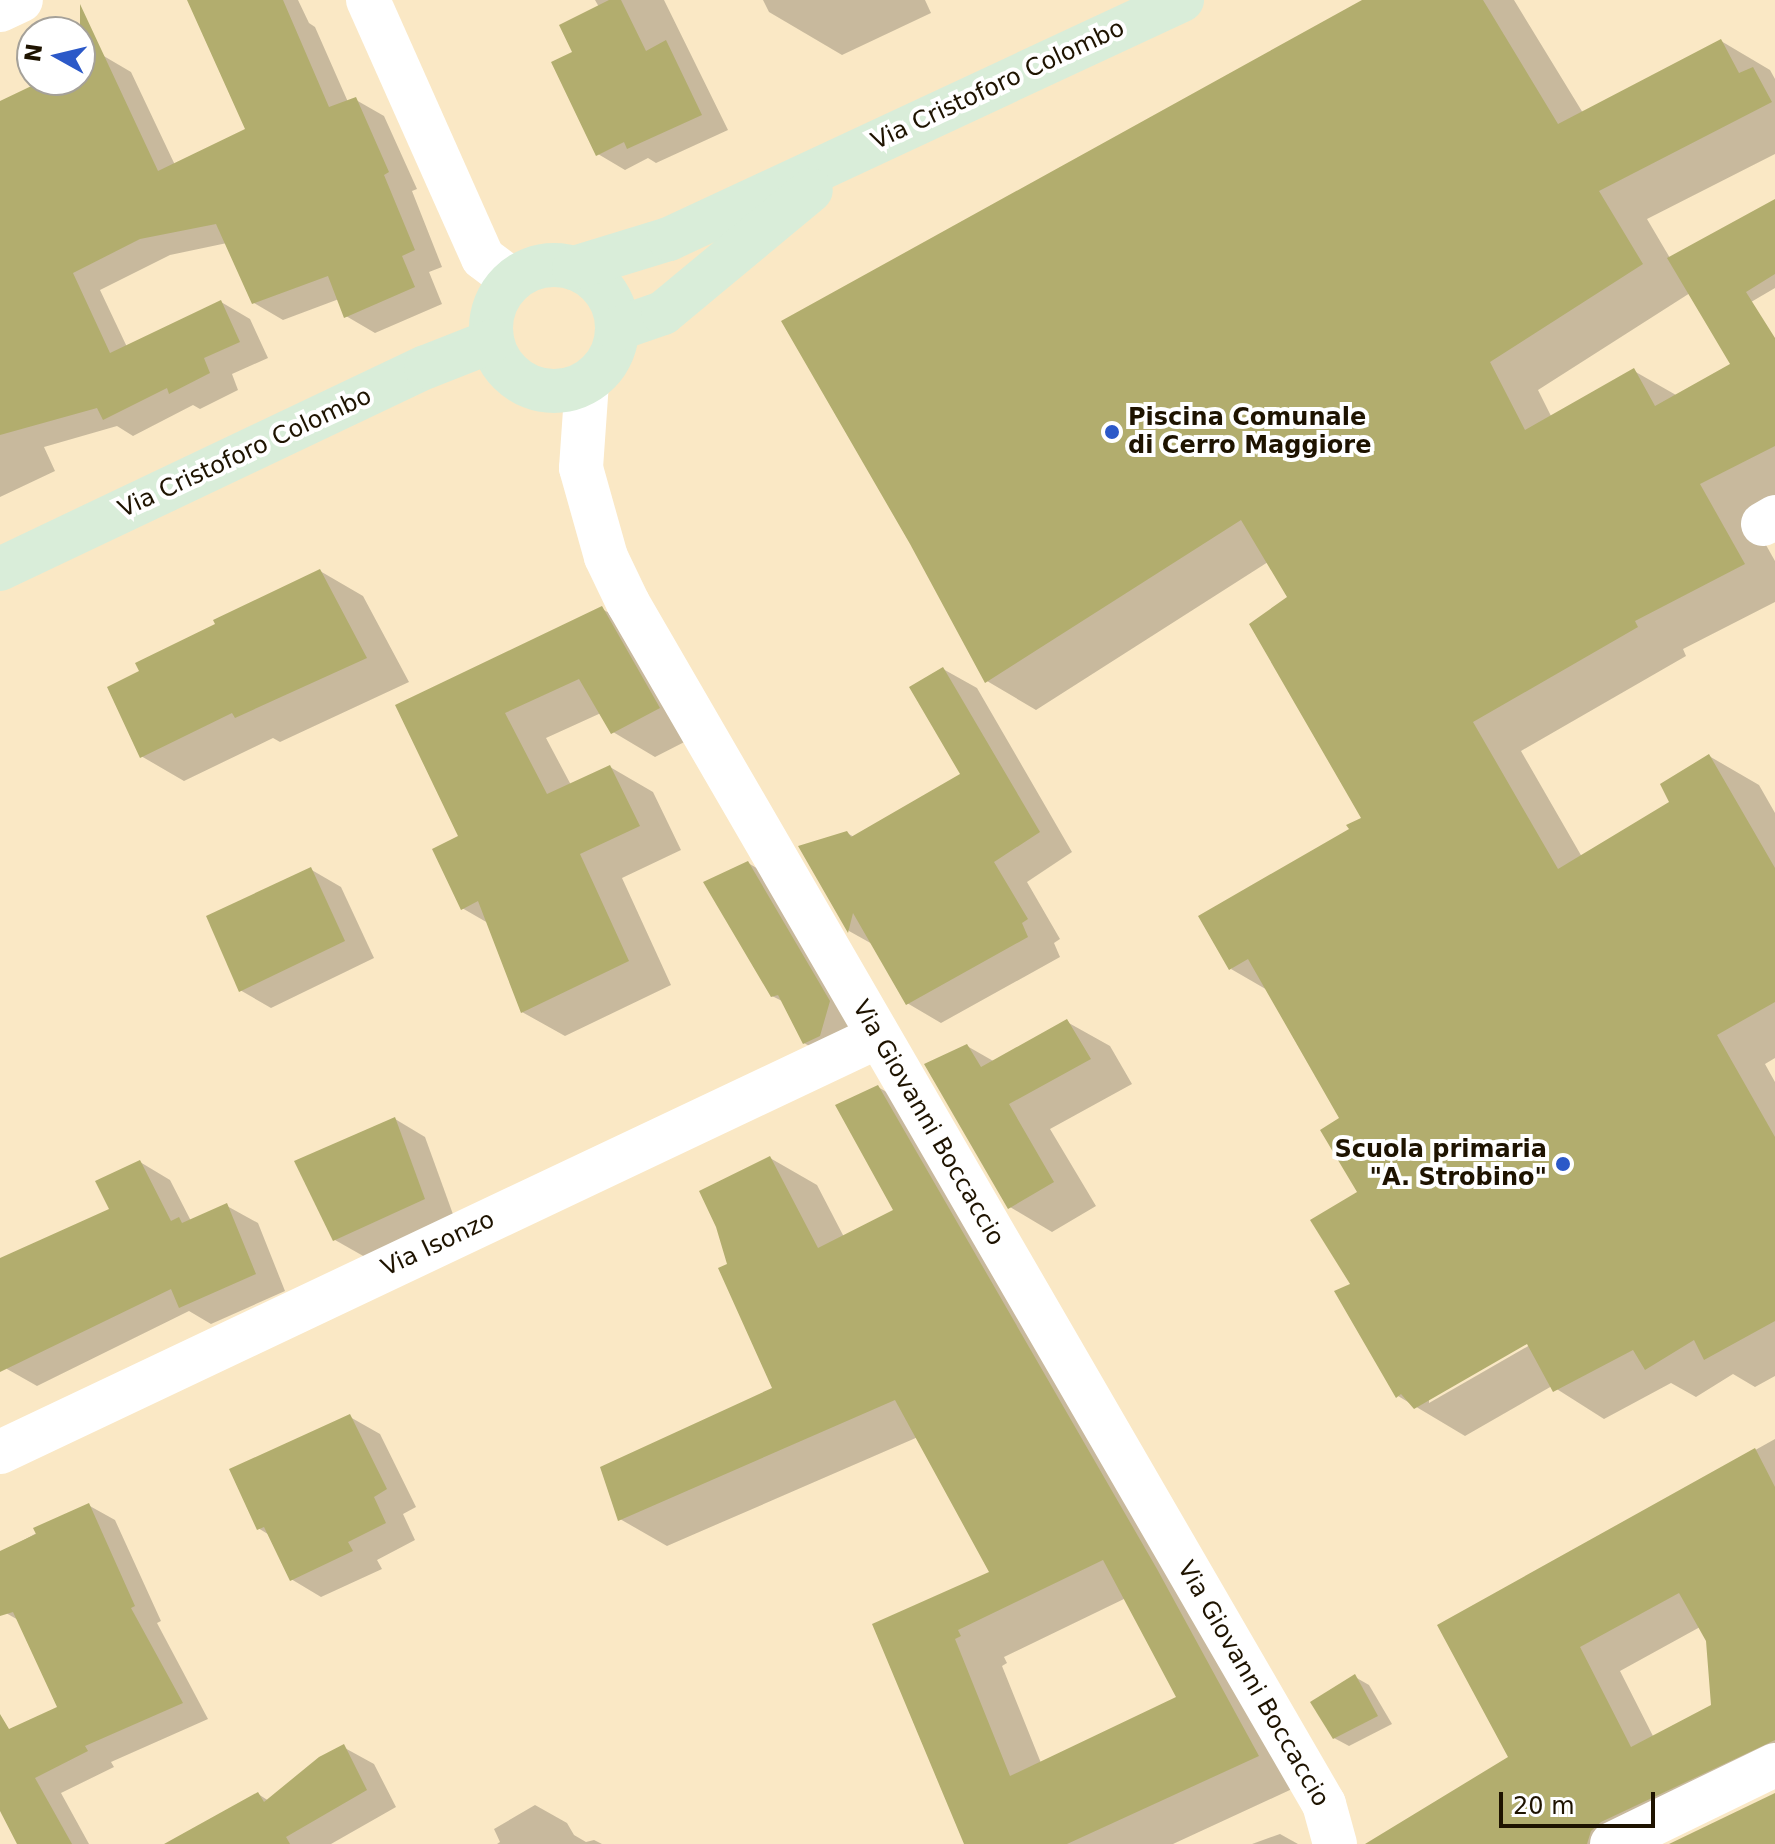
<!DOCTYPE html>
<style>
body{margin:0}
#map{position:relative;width:1775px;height:1844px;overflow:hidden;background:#fae8c5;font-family:"DejaVu Sans",sans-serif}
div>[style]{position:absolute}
.shadow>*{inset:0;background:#0003}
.building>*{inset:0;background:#b2ad6e}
.street>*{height:44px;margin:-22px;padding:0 22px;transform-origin:22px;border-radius:22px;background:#fff}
.secondary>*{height:44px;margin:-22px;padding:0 22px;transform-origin:22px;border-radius:22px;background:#d9edd9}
.secondary>.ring{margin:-22px;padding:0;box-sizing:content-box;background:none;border:44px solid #d9edd9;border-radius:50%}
.dots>*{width:22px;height:22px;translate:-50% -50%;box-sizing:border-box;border:4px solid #fff;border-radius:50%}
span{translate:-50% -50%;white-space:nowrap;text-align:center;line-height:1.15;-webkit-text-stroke:8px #fff;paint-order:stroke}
.street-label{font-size:24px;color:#1e1300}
.poi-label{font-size:24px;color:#1e1300;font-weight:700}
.left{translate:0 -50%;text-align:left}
.right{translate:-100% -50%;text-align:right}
.north{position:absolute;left:16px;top:16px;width:80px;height:80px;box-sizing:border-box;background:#fff;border:2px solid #a5a199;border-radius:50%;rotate:278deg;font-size:22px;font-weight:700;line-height:32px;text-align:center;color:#1e1300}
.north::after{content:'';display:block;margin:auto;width:28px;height:36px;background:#2c59c8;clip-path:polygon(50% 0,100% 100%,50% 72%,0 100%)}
.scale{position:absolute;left:1499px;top:1792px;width:156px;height:36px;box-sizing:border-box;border:4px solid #1e1300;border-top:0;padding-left:10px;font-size:24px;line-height:28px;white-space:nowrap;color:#1e1300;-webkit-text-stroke:6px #fff;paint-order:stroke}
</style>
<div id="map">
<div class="shadow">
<div style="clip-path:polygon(208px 0,298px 0,309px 23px,315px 27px,348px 102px,356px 100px,384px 116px,417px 189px,412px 191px,442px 267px,429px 272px,442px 304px,375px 333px,346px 316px,339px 299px,283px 320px,254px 303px,227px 243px,170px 255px,100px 290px,127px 347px,221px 302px,250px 319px,268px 358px,232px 374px,238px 390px,200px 409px,193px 405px,133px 436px,117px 426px,44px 447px,55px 471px,0 497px,0 190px,49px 80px,80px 80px,80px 66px,102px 55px,131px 72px,175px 165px,248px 130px)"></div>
<div style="clip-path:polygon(595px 0,664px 0,728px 130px,656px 163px,648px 158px,625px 170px,598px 154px,599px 7px)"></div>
<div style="clip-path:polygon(763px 0,925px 0,931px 13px,842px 55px,769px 12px)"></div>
<div style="clip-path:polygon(evenodd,1367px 0,1514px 0,1583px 113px,1721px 41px,1770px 70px,1775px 79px,1775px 154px,1647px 219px,1670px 258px,1775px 202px,1775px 288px,1722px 319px,1690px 293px,1538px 390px,1552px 418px,1634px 371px,1683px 399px,1775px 350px,1775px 499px,1748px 513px,1775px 561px,1775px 602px,1683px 649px,1686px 656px,1521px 751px,1582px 857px,1672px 803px,1709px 756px,1759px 785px,1775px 813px,1775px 1058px,1765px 1064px,1775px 1082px,1775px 1376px,1755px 1387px,1733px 1374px,1696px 1397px,1671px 1383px,1604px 1419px,1552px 1386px,1465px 1436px,1398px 1396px,1353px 1285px,1360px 1193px,1341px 1119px,1269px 991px,1231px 969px,1364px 818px,1290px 598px,1268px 562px,1036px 710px,987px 681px,1367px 0,1535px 1337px,1537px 1341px,1429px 1403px,1429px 1399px,1535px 1337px)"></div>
<div style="clip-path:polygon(320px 571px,363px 596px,409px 682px,280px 742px,273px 738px,184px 781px,141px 756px)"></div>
<div style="clip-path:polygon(602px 609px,645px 633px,702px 733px,655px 757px,613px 732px,601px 713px,546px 738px,571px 785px,610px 767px,653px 792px,681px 850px,622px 878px,671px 985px,565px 1036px,522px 1012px,488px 923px,462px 908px,461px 837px,398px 706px)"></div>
<div style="clip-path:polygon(943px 669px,977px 688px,1072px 852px,1027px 882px,1060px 939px,1054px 943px,1060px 957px,941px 1023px,907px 1003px,874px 945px,849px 931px,801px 847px,847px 833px,854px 837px,963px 775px)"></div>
<div style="clip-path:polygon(748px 863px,776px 879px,857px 1018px,832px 1059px,804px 1043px,784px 1002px,772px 996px)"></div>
<div style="clip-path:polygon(310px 869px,341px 887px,374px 958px,271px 1008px,240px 990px)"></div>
<div style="clip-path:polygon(1067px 1022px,1110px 1046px,1132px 1084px,1050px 1129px,1096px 1206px,1052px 1232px,1010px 1207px,967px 1046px,995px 1062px)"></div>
<div style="clip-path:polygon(evenodd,878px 1087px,926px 1115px,1305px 1783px,1173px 1844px,966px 1844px,874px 1626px,992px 1573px,918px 1437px,667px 1546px,620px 1519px,774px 1389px,729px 1266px,770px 1158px,817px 1185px,844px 1237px,896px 1211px,878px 1087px,1126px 1598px,1182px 1704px,1041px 1763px,1002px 1666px,1007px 1663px,1004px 1657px,1126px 1598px)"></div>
<div style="clip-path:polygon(395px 1119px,425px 1137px,454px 1217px,365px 1257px,335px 1240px)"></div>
<div style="clip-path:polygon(140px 1162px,170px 1180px,191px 1221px,227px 1206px,258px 1223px,285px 1291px,211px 1324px,189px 1311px,37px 1386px,7px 1369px,0 1354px,0 1260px,112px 1210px)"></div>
<div style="clip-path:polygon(350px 1417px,380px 1434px,416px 1507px,403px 1514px,415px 1540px,377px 1560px,382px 1569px,321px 1597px,291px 1579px,271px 1536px,258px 1528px)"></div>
<div style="clip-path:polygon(evenodd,1775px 1439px,1775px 1780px,1644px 1844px,1396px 1844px,1511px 1758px,1440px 1626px,1775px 1439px,1700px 1627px,1708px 1640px,1713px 1707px,1654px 1738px,1620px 1671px,1700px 1627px)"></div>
<div style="clip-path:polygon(88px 1505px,115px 1520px,161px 1621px,157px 1623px,208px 1719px,111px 1762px,114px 1767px,61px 1793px,89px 1844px,19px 1844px,0 1796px,0 1736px,59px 1708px,20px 1621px,6px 1613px,0 1600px,0 1553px)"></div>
<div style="clip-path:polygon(1355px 1677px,1369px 1685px,1392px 1724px,1349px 1746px,1334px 1738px)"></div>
<div style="clip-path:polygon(343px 1747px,374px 1764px,396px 1807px,331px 1844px,205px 1844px,258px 1794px,269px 1801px)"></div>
<div style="clip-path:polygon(535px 1805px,567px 1823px,574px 1835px,586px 1842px,594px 1840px,602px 1844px,497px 1844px,500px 1842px,494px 1829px)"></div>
<div style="clip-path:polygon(1280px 1834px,1298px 1844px,1252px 1844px)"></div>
</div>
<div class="building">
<div style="clip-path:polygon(187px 0,283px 0,329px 107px,356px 97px,389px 172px,384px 175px,415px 250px,402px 256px,415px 287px,344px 318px,328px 276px,252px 304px,216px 224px,140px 239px,73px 273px,110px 353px,221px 300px,240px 342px,204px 358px,210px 373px,169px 394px,167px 388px,103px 420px,97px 408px,0 435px,0 101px,44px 80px,80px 80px,80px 4px,158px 171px,245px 129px)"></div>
<div style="clip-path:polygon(609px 0,621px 0,646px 51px,666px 40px,702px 115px,627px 149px,624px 142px,596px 156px,551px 62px,572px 52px,559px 25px)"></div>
<div style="clip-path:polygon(1362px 0,1483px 0,1558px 124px,1721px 39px,1739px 73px,1753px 67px,1772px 102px,1599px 191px,1643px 264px,1490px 362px,1525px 430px,1634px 368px,1655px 406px,1730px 364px,1667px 258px,1775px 199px,1775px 274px,1746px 292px,1775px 338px,1775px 446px,1700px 484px,1745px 564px,1635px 621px,1638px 627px,1473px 722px,1558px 869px,1669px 802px,1660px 784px,1709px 754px,1775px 868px,1775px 1002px,1717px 1035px,1775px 1137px,1775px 1321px,1704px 1360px,1694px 1340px,1645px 1370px,1633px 1350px,1553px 1392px,1527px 1344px,1414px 1409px,1401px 1394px,1396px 1398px,1334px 1291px,1350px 1284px,1310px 1220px,1357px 1192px,1320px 1130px,1339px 1118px,1248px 959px,1229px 970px,1198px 916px,1349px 829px,1346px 825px,1361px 818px,1249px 624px,1287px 597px,1241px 520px,985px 683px,910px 544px,781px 321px)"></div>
<div style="clip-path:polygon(320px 569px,367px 658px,235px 718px,232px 713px,140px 758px,107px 687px,139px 671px,135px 663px,215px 624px,213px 620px)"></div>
<div style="clip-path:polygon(602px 606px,660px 708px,611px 734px,579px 679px,505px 713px,547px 794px,610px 765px,640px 826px,580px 854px,629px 961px,521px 1013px,478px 901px,461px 910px,432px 849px,458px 836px,395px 705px)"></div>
<div style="clip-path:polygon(943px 667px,1040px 832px,994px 862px,1028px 919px,1022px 923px,1028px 937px,906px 1005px,853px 913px,848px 933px,798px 846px,847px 831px,851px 837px,960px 774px,909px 687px)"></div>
<div style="clip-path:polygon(748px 861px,830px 1001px,820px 1036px,803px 1044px,778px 995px,771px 997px,703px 882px)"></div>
<div style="clip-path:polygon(311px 867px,345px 941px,239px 992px,206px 916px)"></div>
<div style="clip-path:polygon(1067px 1019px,1091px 1059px,1009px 1104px,1054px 1182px,1008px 1209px,924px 1064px,967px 1044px,981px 1067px)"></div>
<div style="clip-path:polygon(evenodd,878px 1085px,1157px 1569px,1259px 1756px,1067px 1844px,964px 1844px,872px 1624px,989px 1572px,895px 1400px,618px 1521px,600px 1467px,772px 1388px,718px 1268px,727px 1264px,716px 1227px,699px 1191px,770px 1156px,818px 1248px,893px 1210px,835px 1105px,878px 1085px,1103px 1560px,1176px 1697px,1010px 1776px,955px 1639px,961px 1636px,958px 1630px,1103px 1560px)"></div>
<div style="clip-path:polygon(395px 1117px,425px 1199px,333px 1241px,294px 1161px)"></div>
<div style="clip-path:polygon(140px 1160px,171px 1221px,179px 1217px,182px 1223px,227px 1203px,256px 1274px,179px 1308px,171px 1289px,0 1372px,0 1258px,109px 1209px,95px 1181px)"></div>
<div style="clip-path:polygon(350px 1414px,387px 1489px,374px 1497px,386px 1523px,348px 1542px,353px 1551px,290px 1581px,264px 1527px,257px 1530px,229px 1469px)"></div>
<div style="clip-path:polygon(evenodd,1755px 1448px,1775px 1487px,1775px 1740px,1601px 1822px,1591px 1831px,1587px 1844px,1365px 1844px,1508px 1757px,1437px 1625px,1755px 1448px,1679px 1593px,1706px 1641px,1711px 1705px,1631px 1747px,1580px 1647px,1679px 1593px)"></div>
<div style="clip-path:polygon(89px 1503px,135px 1606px,131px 1608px,183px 1703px,85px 1746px,88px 1751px,35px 1778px,72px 1844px,17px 1844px,0 1811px,0 1714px,9px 1729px,57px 1707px,13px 1612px,0 1616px,0 1551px,36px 1534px,33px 1528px)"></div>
<div style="clip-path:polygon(1355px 1674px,1378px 1716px,1333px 1739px,1310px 1702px)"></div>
<div style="clip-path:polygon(344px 1744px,367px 1790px,286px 1837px,290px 1844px,164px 1844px,258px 1792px,264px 1802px,319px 1757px)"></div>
<div style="clip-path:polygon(1775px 1793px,1775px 1844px,1669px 1844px)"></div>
</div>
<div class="street">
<div style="left:368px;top:0;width:282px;rotate:66deg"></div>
<div style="left:483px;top:258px;width:36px;rotate:37deg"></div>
<div style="left:0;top:10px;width:23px;rotate:-25deg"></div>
<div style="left:587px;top:382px;width:86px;rotate:94deg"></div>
<div style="left:581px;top:468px;width:92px;rotate:74.3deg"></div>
<div style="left:606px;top:557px;width:51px;rotate:64.4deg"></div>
<div style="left:628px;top:603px;width:1388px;rotate:59.91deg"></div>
<div style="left:1324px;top:1804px;width:41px;rotate:74.6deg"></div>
<div style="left:1763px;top:524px;width:14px;rotate:-30deg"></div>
<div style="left:0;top:1452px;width:970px;rotate:-25.32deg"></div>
<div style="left:1612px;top:1844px;width:181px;rotate:-25.9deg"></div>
</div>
<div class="secondary">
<div class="ring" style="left:491px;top:265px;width:82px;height:82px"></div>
<div style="left:574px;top:268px;width:99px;rotate:-17deg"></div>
<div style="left:669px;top:239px;width:566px;rotate:-24.98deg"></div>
<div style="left:617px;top:329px;width:49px;rotate:-19.2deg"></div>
<div style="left:663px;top:313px;width:192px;rotate:-39.7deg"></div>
<div style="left:0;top:569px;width:471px;rotate:-25.4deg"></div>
<div style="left:426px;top:367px;width:71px;rotate:-21.5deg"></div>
</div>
<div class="dots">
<div style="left:1112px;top:432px;background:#2c59c8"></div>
<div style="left:1563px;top:1164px;background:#2c59c8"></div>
</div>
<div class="street-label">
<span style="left:998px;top:85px;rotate:-25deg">Via Cristoforo Colombo</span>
<span style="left:245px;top:453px;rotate:-25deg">Via Cristoforo Colombo</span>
<span style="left:928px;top:1123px;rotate:60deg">Via Giovanni Boccaccio</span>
<span style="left:438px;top:1244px;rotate:-25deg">Via Isonzo</span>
<span style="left:1253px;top:1684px;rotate:60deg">Via Giovanni Boccaccio</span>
</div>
<div class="poi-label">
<span class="left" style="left:1128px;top:432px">Piscina Comunale<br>di Cerro Maggiore</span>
<span class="right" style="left:1547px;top:1164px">Scuola primaria<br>"A. Strobino"</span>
</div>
<div class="north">N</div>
<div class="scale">20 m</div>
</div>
